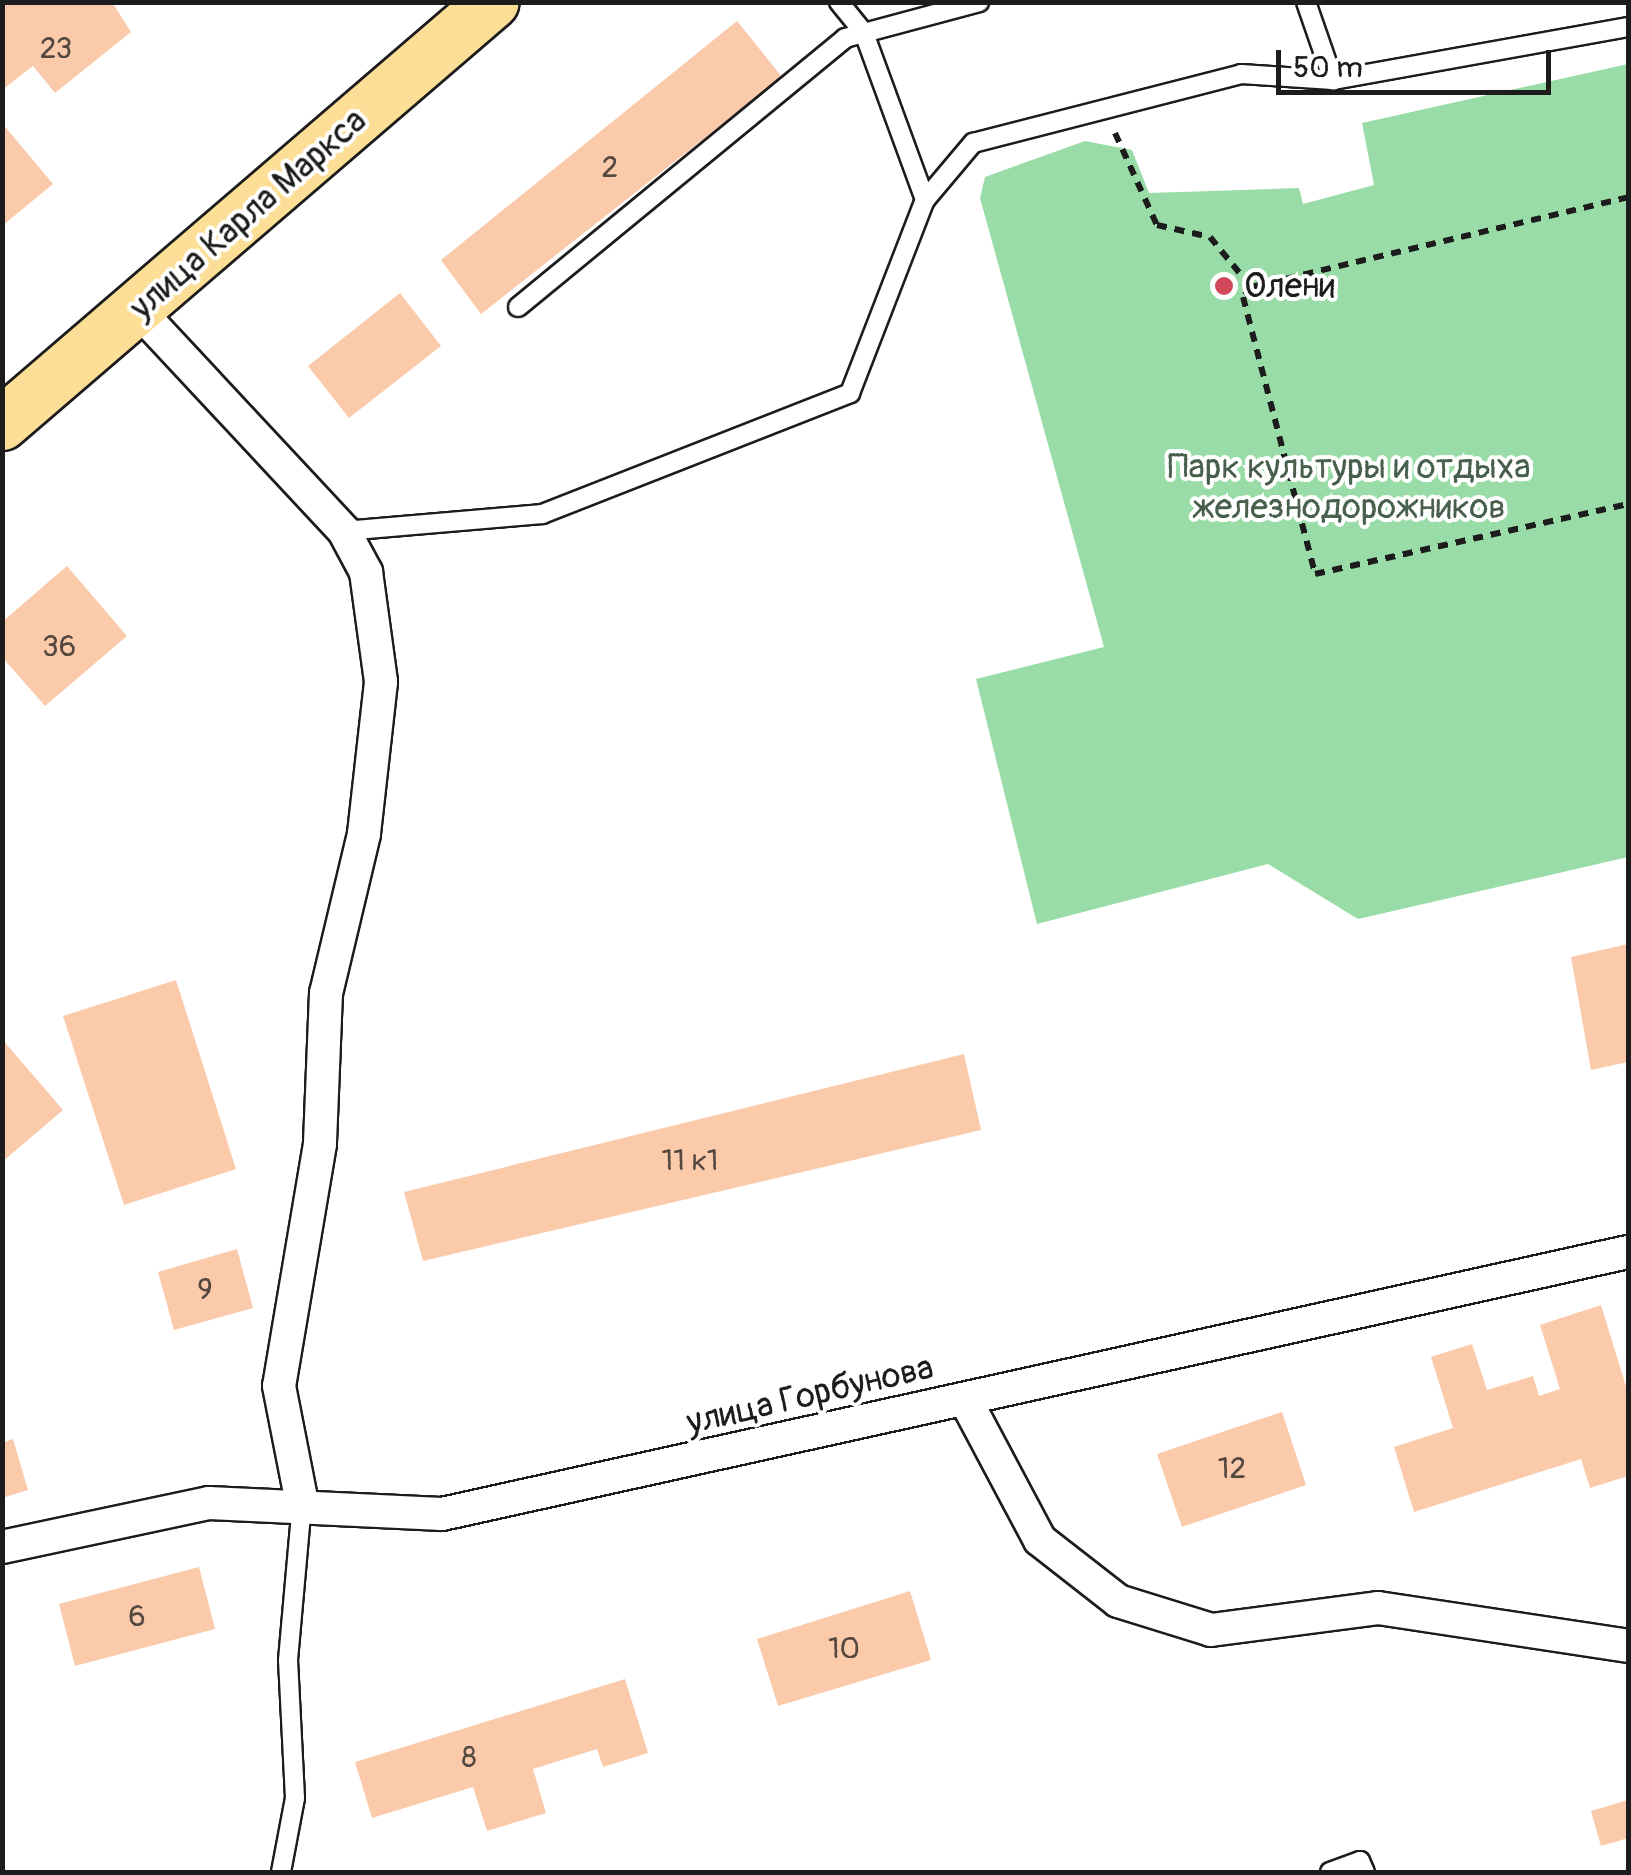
<!DOCTYPE html>
<meta charset="utf-8">
<style>
body{margin:0}
#map{position:relative;width:1631px;height:1875px;overflow:hidden;background:#fff;font-family:Pangolin,sans-serif}
div>[style]{position:absolute}
.green>*{inset:0;background:#9adca7}
.building>*{inset:0;background:#fbcaaa}
.path>*{height:6px;margin-top:-3px;transform-origin:0;background:repeating-linear-gradient(90deg,#1c1c1c 0 10px,transparent 0 18px)}
.roads{filter:drop-shadow(2px 0 #1c1c1c) drop-shadow(-2px 0 #1c1c1c) drop-shadow(0 2px #1c1c1c) drop-shadow(0 -2px #1c1c1c)}
.lane>*{height:18px;margin:-9px;padding:0 9px;transform-origin:9px;border-radius:9px;background:#fff}
.street>*{height:32px;margin:-16px;padding:0 16px;transform-origin:16px;border-radius:16px;background:#fff}
.primary>*{height:52px;margin:-26px;padding:0 26px;transform-origin:26px;border-radius:26px;background:#fcde96}
.dots>*{width:28px;height:28px;translate:-50% -50%;box-sizing:border-box;border:5px solid #fff;border-radius:50%}
span{translate:-50% -50%;white-space:nowrap;text-align:center;line-height:1.15;-webkit-text-stroke:8px #fff;paint-order:stroke}
.number-label{font-size:30px;color:#544840}
.number-label span{-webkit-text-stroke-width:0}
.street-label{font-size:35px;color:#1c1c1c}
.poi-label{font-size:35px;color:#1c1c1c}
.left{translate:0 -50%;text-align:left}
.park-label{font-size:35px;color:#485f4d}
.frame{position:absolute;inset:0;border:5px solid #1c1c1c;pointer-events:none}
.scale{position:absolute;left:1276px;top:50px;width:275px;height:45px;box-sizing:border-box;border:5px solid #1c1c1c;border-top:0;padding-left:12px;font-size:30px;line-height:35px;white-space:nowrap;color:#1c1c1c;-webkit-text-stroke:8px #fff;paint-order:stroke}
</style>
<div id="map">
<div class="green">
<div style="clip-path:polygon(1628px 64px,1628px 857px,1358px 919px,1268px 864px,1037px 924px,976px 679px,1104px 647px,980px 198px,985px 177px,1085px 141px,1132px 150px,1149px 193px,1299px 188px,1303px 204px,1374px 185px,1362px 123px)"></div>
</div>
<div class="building">
<div style="clip-path:polygon(2px 2px,112px 2px,131px 32px,55px 93px,33px 66px,2px 90px)"></div>
<div style="clip-path:polygon(737px 21px,782px 77px,481px 314px,441px 260px)"></div>
<div style="clip-path:polygon(2px 123px,53px 184px,2px 226px)"></div>
<div style="clip-path:polygon(400px 293px,441px 346px,349px 418px,308px 366px)"></div>
<div style="clip-path:polygon(67px 566px,127px 636px,45px 706px,2px 657px,2px 622px)"></div>
<div style="clip-path:polygon(1628px 944px,1628px 1062px,1591px 1070px,1571px 957px)"></div>
<div style="clip-path:polygon(176px 980px,236px 1169px,124px 1205px,63px 1016px)"></div>
<div style="clip-path:polygon(2px 1039px,63px 1110px,2px 1162px)"></div>
<div style="clip-path:polygon(964px 1054px,981px 1130px,423px 1261px,404px 1192px)"></div>
<div style="clip-path:polygon(237px 1249px,253px 1308px,174px 1330px,158px 1272px)"></div>
<div style="clip-path:polygon(1601px 1305px,1628px 1393px,1628px 1476px,1590px 1488px,1581px 1459px,1414px 1512px,1394px 1447px,1453px 1428px,1431px 1357px,1472px 1344px,1487px 1390px,1533px 1376px,1539px 1396px,1560px 1389px,1540px 1325px)"></div>
<div style="clip-path:polygon(1282px 1412px,1306px 1485px,1182px 1527px,1157px 1454px)"></div>
<div style="clip-path:polygon(13px 1439px,28px 1490px,2px 1498px,2px 1443px)"></div>
<div style="clip-path:polygon(199px 1567px,215px 1629px,75px 1666px,59px 1604px)"></div>
<div style="clip-path:polygon(910px 1591px,931px 1660px,778px 1706px,757px 1639px)"></div>
<div style="clip-path:polygon(625px 1679px,648px 1753px,603px 1767px,597px 1749px,533px 1769px,546px 1813px,487px 1831px,473px 1787px,372px 1818px,355px 1762px)"></div>
<div style="clip-path:polygon(1628px 1800px,1628px 1838px,1601px 1846px,1591px 1811px)"></div>
</div>
<div class="path">
<div style="left:1115px;top:133px;width:101px;rotate:65.5deg"></div>
<div style="left:1157px;top:225px;width:54px;rotate:12.8deg"></div>
<div style="left:1210px;top:237px;width:65px;rotate:50.6deg"></div>
<div style="left:1251px;top:287px;width:388px;rotate:-13.4deg"></div>
<div style="left:1251px;top:287px;width:13px;rotate:129deg"></div>
<div style="left:1243px;top:297px;width:286px;rotate:75.4deg"></div>
<div style="left:1315px;top:574px;width:321px;rotate:-12.6deg"></div>
</div>
<div class="roads">
<div class="lane">
<div style="left:839px;top:2px;width:40px;rotate:51deg"></div>
<div style="left:864px;top:33px;width:178px;rotate:69.9deg"></div>
<div style="left:1306px;top:2px;width:83px;rotate:70.9deg"></div>
<div style="left:518px;top:307px;width:423px;rotate:-39.4deg"></div>
<div style="left:845px;top:38px;width:139px;rotate:-15deg"></div>
<div style="left:344px;top:531px;width:199px;rotate:-4.9deg"></div>
<div style="left:542px;top:514px;width:331px;rotate:-21.4deg"></div>
<div style="left:850px;top:393px;width:207px;rotate:-68.8deg"></div>
<div style="left:925px;top:200px;width:75px;rotate:-49.9deg"></div>
<div style="left:973px;top:143px;width:277px;rotate:-14.4deg"></div>
<div style="left:1241px;top:74px;width:92px;rotate:3.7deg"></div>
<div style="left:1333px;top:80px;width:300px;rotate:-10.2deg"></div>
<div style="left:281px;top:1872px;width:75px;rotate:-79.3deg"></div>
<div style="left:295px;top:1798px;width:138px;rotate:-92.9deg"></div>
<div style="left:288px;top:1660px;width:158px;rotate:-84.9deg"></div>
<div style="left:1330px;top:1872px;width:32px;rotate:-20deg"></div>
<div style="left:1360px;top:1861px;width:12px;rotate:66deg"></div>
</div>
<div class="street">
<div style="left:138px;top:310px;width:302px;rotate:47deg"></div>
<div style="left:344px;top:531px;width:47px;rotate:61.8deg"></div>
<div style="left:366px;top:572px;width:111px;rotate:82.2deg"></div>
<div style="left:381px;top:682px;width:153px;rotate:96.4deg"></div>
<div style="left:364px;top:834px;width:163px;rotate:103.4deg"></div>
<div style="left:326px;top:993px;width:151px;rotate:92.3deg"></div>
<div style="left:320px;top:1144px;width:245px;rotate:99.6deg"></div>
<div style="left:279px;top:1386px;width:119px;rotate:78.9deg"></div>
<div style="left:966px;top:1401px;width:157px;rotate:62deg"></div>
<div style="left:1040px;top:1540px;width:99px;rotate:38deg"></div>
<div style="left:1118px;top:1601px;width:97px;rotate:17.3deg"></div>
<div style="left:1211px;top:1630px;width:168px;rotate:-7.5deg"></div>
<div style="left:1378px;top:1608px;width:253px;rotate:8.6deg"></div>
<div style="left:2px;top:1547px;width:212px;rotate:-12deg"></div>
<div style="left:209px;top:1503px;width:233px;rotate:2.7deg"></div>
<div style="left:442px;top:1514px;width:1215px;rotate:-12.46deg"></div>
</div>
<div class="primary">
<div style="left:2px;top:424px;width:647px;rotate:-40.68deg"></div>
</div>
</div>
<div class="dots">
<div style="left:1224px;top:286px;background:#d1495b"></div>
</div>
<div class="number-label">
<span style="left:56px;top:49px">23</span>
<span style="left:610px;top:168px">2</span>
<span style="left:59px;top:647px">36</span>
<span style="left:690px;top:1161px">11 к1</span>
<span style="left:205px;top:1290px">9</span>
<span style="left:1232px;top:1469px">12</span>
<span style="left:137px;top:1617px">6</span>
<span style="left:844px;top:1649px">10</span>
<span style="left:469px;top:1758px">8</span>
</div>
<div class="street-label">
<span style="left:248px;top:214px;rotate:-41deg">улица Карла Маркса</span>
<span style="left:810px;top:1395px;rotate:-13deg">улица Горбунова</span>
</div>
<div class="poi-label">
<span class="left" style="left:1244px;top:286px">Олени</span>
</div>
<div class="park-label">
<span style="left:1349px;top:487px">Парк культуры и отдыха<br>железнодорожников</span>
</div>
<div class="frame"></div>
<div class="scale">50 m</div>
</div>
